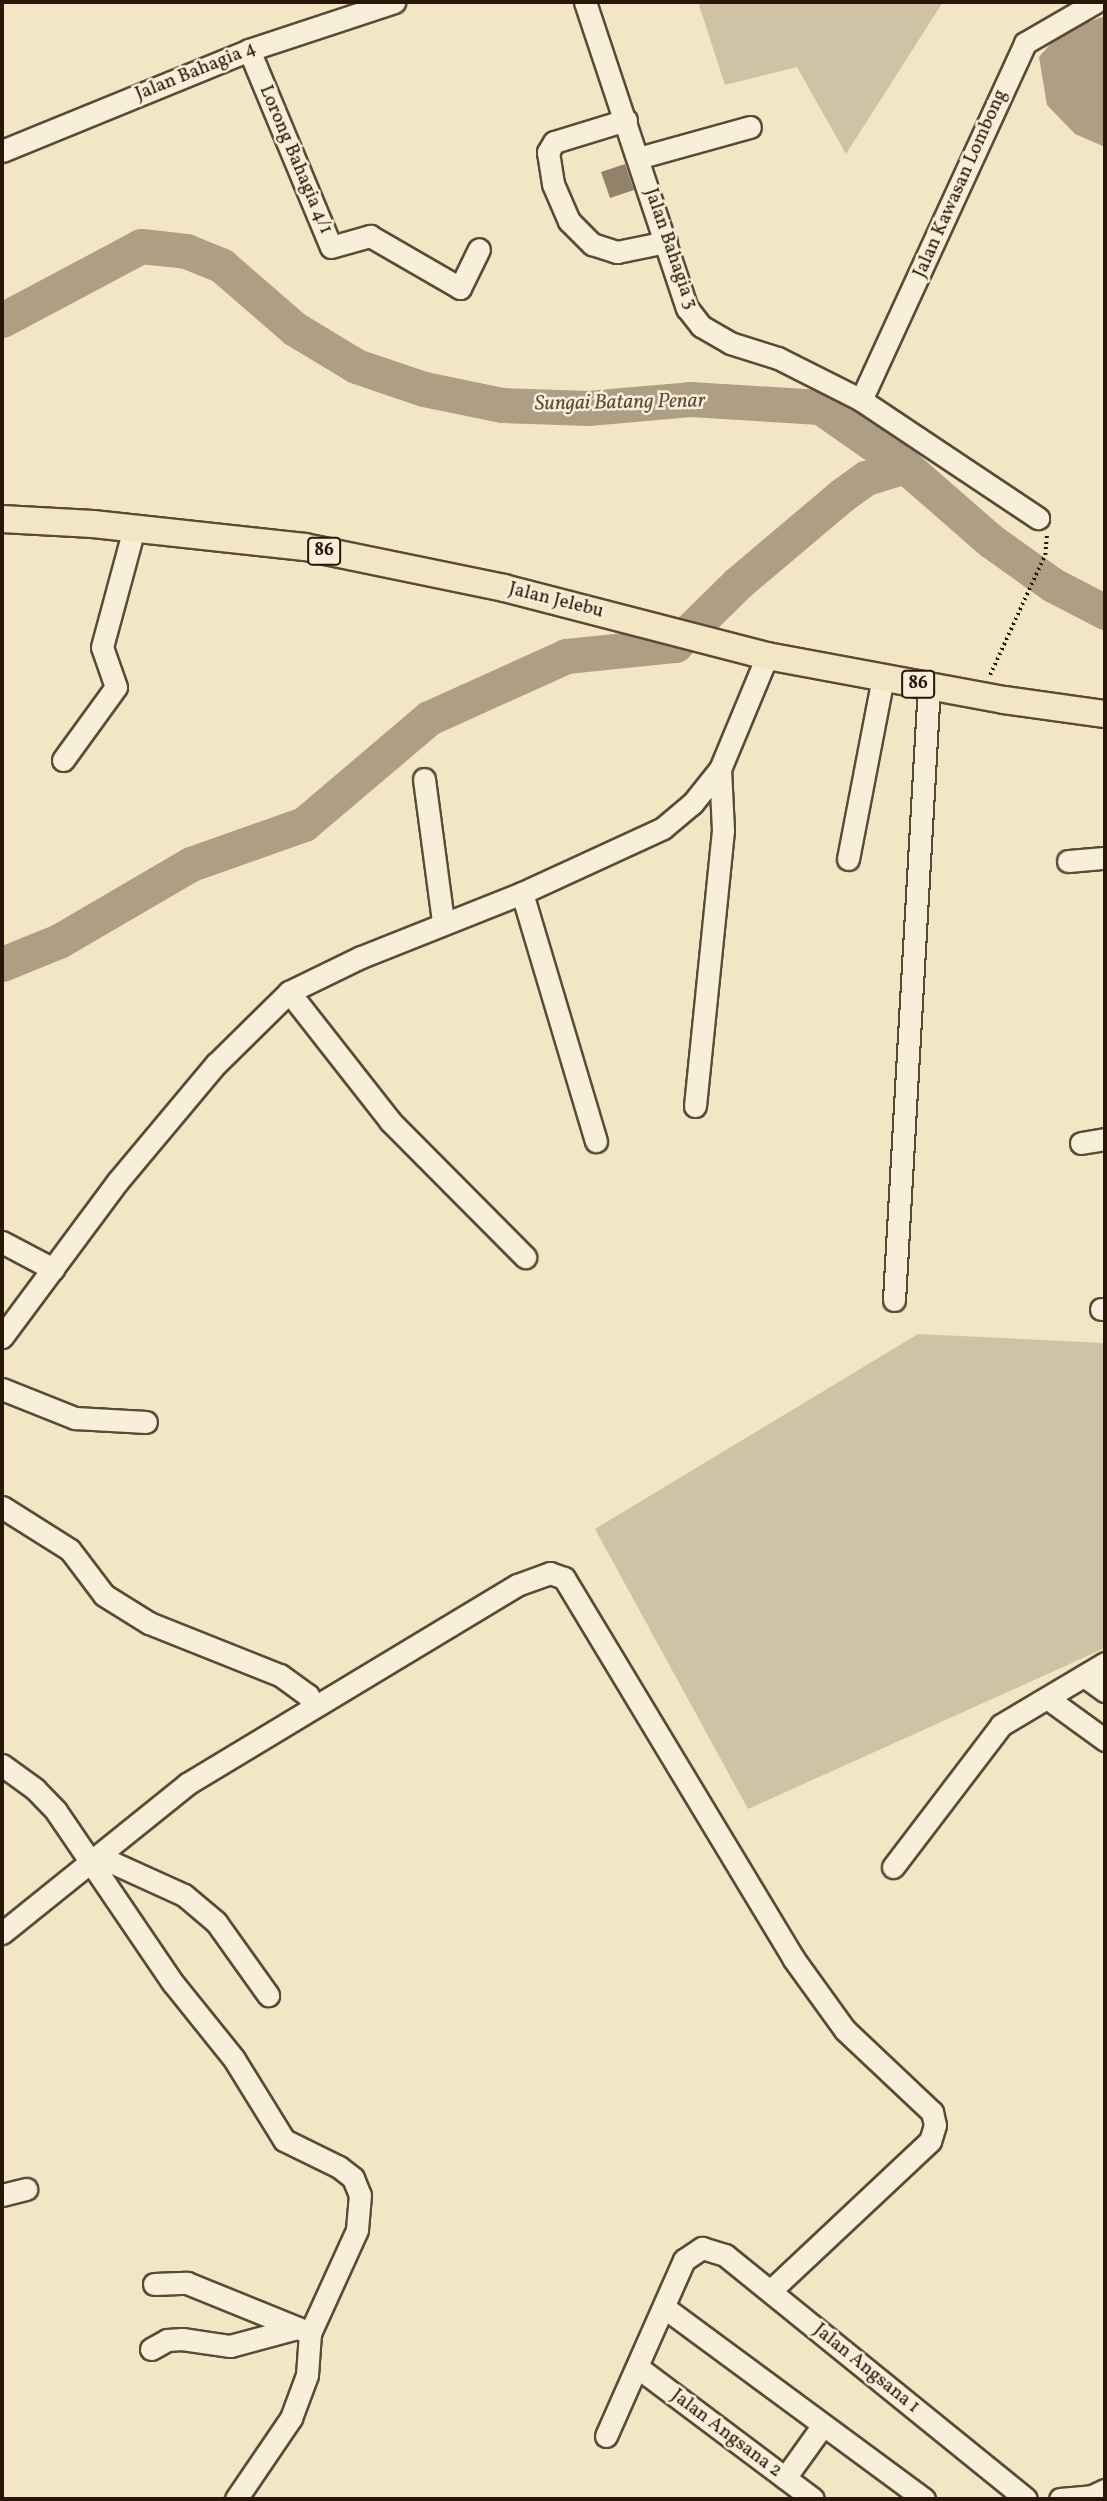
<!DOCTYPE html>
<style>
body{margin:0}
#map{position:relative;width:1107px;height:2501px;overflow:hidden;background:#f3e6c5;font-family:Vollkorn,serif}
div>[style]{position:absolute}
.green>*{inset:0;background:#d0c3a5}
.water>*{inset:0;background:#ae9f84}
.river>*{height:35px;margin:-17.5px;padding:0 17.5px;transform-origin:17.5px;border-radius:17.5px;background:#ae9f84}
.building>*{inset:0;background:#92826a}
.path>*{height:3.5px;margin-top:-1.75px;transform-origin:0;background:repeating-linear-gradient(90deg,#281607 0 2px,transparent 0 5.5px)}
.roads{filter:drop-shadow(2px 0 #5b4a36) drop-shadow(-2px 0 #5b4a36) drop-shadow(0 2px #5b4a36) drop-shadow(0 -2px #5b4a36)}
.minor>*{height:21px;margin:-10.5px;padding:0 10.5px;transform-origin:10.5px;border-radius:10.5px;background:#f7efd9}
.major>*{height:26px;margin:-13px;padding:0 13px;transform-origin:13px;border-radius:13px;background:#f3e6c5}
span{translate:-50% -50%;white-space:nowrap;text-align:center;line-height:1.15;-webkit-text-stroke:5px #f7efd9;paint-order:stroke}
.shield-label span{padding:2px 5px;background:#f7efd9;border:2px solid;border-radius:5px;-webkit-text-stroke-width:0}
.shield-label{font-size:18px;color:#281607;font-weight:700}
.street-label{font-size:19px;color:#281607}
.water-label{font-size:21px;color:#5e4d39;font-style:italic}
.frame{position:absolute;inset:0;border:4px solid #281607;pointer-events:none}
</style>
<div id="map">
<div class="green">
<div style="clip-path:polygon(698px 2px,943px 2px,846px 154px,797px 67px,725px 85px)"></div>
<div style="clip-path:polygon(918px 1334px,1105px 1343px,1105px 1648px,748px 1809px,595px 1529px)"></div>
</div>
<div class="water">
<div style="clip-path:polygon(1105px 16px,1105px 147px,1075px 134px,1047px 105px,1039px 57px,1062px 31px)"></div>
</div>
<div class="river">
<div style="left:2px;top:320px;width:157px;rotate:-28deg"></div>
<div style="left:141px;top:246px;width:45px;rotate:6.3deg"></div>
<div style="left:186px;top:251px;width:38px;rotate:22deg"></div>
<div style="left:221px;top:265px;width:98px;rotate:40.9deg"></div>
<div style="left:295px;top:329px;width:71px;rotate:31.2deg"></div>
<div style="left:356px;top:366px;width:72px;rotate:18.7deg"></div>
<div style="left:424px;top:389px;width:80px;rotate:11.6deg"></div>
<div style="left:502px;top:405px;width:86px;rotate:2deg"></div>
<div style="left:588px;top:408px;width:102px;rotate:-5deg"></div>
<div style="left:690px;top:399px;width:130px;rotate:3.5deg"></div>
<div style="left:820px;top:407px;width:103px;rotate:34.8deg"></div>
<div style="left:905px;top:466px;width:114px;rotate:41.1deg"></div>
<div style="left:991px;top:541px;width:76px;rotate:35.4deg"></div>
<div style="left:1053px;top:585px;width:59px;rotate:27.4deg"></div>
<div style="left:2px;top:964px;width:61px;rotate:-22deg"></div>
<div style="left:59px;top:941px;width:153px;rotate:-30.3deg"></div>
<div style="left:191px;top:864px;width:120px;rotate:-19.5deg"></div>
<div style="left:304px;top:824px;width:164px;rotate:-40.3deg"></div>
<div style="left:429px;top:718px;width:150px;rotate:-24.3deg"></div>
<div style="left:566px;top:656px;width:110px;rotate:-5.8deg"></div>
<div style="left:675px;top:645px;width:88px;rotate:-44.5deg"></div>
<div style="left:738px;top:583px;width:135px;rotate:-40.2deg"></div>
<div style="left:841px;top:496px;width:31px;rotate:-36deg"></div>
<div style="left:866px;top:478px;width:41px;rotate:-17.1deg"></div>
</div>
<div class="building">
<div style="clip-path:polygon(625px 164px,634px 190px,610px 198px,601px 172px)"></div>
</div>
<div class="path">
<div style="left:990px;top:675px;width:132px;rotate:-65.4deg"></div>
<div style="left:1045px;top:555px;width:21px;rotate:-85deg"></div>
</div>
<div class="roads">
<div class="minor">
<div style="left:585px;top:2px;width:323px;rotate:71.6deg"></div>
<div style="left:687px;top:308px;width:23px;rotate:52deg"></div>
<div style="left:701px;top:326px;width:34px;rotate:30deg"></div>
<div style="left:730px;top:343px;width:50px;rotate:17.4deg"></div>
<div style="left:778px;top:358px;width:93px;rotate:26.8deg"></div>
<div style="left:861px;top:400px;width:213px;rotate:33.7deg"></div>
<div style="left:249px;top:50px;width:213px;rotate:67.4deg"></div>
<div style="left:331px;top:247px;width:41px;rotate:-15.8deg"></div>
<div style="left:370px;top:236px;width:104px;rotate:30deg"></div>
<div style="left:460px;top:288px;width:43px;rotate:-64deg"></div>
<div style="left:626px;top:120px;width:75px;rotate:163deg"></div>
<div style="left:554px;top:142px;width:12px;rotate:121deg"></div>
<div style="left:548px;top:152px;width:32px;rotate:81deg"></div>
<div style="left:553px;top:184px;width:40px;rotate:66.6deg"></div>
<div style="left:569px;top:221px;width:33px;rotate:45deg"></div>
<div style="left:592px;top:244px;width:26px;rotate:18deg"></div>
<div style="left:617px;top:252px;width:50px;rotate:-11.5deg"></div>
<div style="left:2px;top:151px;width:267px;rotate:-22.2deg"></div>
<div style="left:249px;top:50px;width:153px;rotate:-18.3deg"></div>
<div style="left:638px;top:158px;width:116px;rotate:-15.5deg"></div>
<div style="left:861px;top:400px;width:393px;rotate:-65.3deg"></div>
<div style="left:1025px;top:43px;width:82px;rotate:-30deg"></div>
<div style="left:63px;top:760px;width:90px;rotate:-54deg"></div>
<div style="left:116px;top:687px;width:42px;rotate:-109.3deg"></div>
<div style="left:102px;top:647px;width:123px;rotate:-74.9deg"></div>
<div style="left:424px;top:779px;width:143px;rotate:82.4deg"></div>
<div style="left:848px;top:859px;width:185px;rotate:-79.1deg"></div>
<div style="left:1068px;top:861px;width:37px;rotate:-5deg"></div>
<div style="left:522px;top:893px;width:259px;rotate:73.4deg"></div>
<div style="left:289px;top:992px;width:164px;rotate:51.9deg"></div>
<div style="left:390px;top:1121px;width:192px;rotate:45.2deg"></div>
<div style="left:695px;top:1106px;width:277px;rotate:-84.2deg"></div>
<div style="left:723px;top:830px;width:61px;rotate:-92.8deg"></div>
<div style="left:1081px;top:1143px;width:24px;rotate:-9deg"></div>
<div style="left:2px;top:1242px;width:58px;rotate:27.9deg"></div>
<div style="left:894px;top:1300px;width:615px;rotate:-86.74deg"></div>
<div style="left:1101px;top:1309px;width:4px"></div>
<div style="left:2px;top:1337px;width:194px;rotate:-53.4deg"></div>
<div style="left:118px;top:1181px;width:153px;rotate:-50.1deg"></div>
<div style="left:216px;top:1064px;width:103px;rotate:-44.6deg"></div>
<div style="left:289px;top:992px;width:80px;rotate:-25.9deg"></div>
<div style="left:361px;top:957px;width:173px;rotate:-21.7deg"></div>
<div style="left:522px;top:893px;width:155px;rotate:-24.7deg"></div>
<div style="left:663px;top:828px;width:38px;rotate:-40deg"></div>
<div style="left:692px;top:804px;width:45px;rotate:-51.3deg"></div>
<div style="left:720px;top:769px;width:122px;rotate:-67.4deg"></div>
<div style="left:2px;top:1389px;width:79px;rotate:21.7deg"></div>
<div style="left:75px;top:1418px;width:71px;rotate:3.2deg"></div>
<div style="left:2px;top:1507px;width:80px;rotate:32.3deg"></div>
<div style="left:70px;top:1550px;width:56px;rotate:52.9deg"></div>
<div style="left:104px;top:1595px;width:53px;rotate:31.9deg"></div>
<div style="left:149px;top:1623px;width:141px;rotate:21.7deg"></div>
<div style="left:280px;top:1675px;width:34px;rotate:36deg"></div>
<div style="left:308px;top:1695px;width:12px;rotate:66deg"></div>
<div style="left:1084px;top:1676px;width:26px;rotate:36deg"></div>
<div style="left:1047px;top:1698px;width:72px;rotate:35.9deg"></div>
<div style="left:2px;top:1765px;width:41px;rotate:36deg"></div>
<div style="left:35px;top:1789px;width:30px;rotate:46deg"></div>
<div style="left:56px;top:1811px;width:208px;rotate:55.8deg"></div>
<div style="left:173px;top:1983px;width:97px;rotate:51.2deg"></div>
<div style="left:234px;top:2059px;width:95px;rotate:58.3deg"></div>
<div style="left:284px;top:2140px;width:61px;rotate:26.1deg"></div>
<div style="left:339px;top:2167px;width:18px;rotate:38deg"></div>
<div style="left:353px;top:2178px;width:18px;rotate:68deg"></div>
<div style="left:360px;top:2195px;width:35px;rotate:95deg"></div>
<div style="left:357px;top:2230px;width:113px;rotate:114.5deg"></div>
<div style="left:310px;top:2333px;width:42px;rotate:94.1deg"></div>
<div style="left:307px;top:2375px;width:46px;rotate:110.4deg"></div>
<div style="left:291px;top:2418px;width:98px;rotate:124.2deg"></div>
<div style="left:98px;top:1856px;width:94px;rotate:24.4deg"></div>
<div style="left:184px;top:1895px;width:42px;rotate:40.2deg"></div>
<div style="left:216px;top:1922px;width:90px;rotate:54.5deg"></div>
<div style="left:893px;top:1867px;width:178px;rotate:-52.7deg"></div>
<div style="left:1001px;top:1725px;width:121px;rotate:-30.8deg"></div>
<div style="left:2px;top:1933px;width:238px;rotate:-38.8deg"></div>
<div style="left:187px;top:1784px;width:385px;rotate:-31.1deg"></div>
<div style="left:517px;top:1585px;width:35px;rotate:-20deg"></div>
<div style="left:550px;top:1573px;width:15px;rotate:20deg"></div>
<div style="left:564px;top:1578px;width:444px;rotate:58.9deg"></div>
<div style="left:793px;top:1958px;width:89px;rotate:54.2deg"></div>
<div style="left:845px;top:2030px;width:120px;rotate:43.3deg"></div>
<div style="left:932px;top:2112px;width:13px;rotate:77deg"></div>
<div style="left:935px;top:2125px;width:17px;rotate:107deg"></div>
<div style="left:930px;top:2141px;width:219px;rotate:136.8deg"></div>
<div style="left:2px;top:2195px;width:25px;rotate:-14deg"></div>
<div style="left:154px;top:2284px;width:33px;rotate:-2deg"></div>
<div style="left:187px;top:2283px;width:133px;rotate:22.1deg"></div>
<div style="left:665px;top:2308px;width:322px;rotate:36.4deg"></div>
<div style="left:151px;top:2349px;width:18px;rotate:-29deg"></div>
<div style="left:167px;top:2340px;width:15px;rotate:-4deg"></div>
<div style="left:182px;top:2339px;width:49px;rotate:8.3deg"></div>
<div style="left:230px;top:2346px;width:69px;rotate:-15deg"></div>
<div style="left:640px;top:2369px;width:216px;rotate:36.9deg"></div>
<div style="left:606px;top:2436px;width:193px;rotate:-66.1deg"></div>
<div style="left:684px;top:2260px;width:22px;rotate:-34deg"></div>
<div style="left:702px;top:2248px;width:24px;rotate:17deg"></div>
<div style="left:725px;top:2255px;width:387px;rotate:39deg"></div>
<div style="left:785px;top:2478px;width:65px;rotate:-54.4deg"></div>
<div style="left:1060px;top:2499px;width:32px;rotate:-5deg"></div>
<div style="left:1092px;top:2496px;width:14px;rotate:-25deg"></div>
</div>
<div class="major">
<div style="left:2px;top:519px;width:91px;rotate:3.1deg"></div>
<div style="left:93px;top:524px;width:213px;rotate:6.2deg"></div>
<div style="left:305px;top:547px;width:203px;rotate:11.6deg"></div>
<div style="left:504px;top:588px;width:272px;rotate:14.5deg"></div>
<div style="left:767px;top:656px;width:241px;rotate:10.5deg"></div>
<div style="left:1004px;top:700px;width:102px;rotate:7.9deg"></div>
</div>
</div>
<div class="shield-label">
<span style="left:324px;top:551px">86</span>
<span style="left:918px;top:684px">86</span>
</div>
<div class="street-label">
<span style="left:196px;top:72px;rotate:-22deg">Jalan Bahagia 4</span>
<span style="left:295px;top:160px;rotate:67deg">Lorong Bahagia 4/1</span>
<span style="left:961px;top:184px;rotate:-66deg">Jalan Kawasan Lombong</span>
<span style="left:670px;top:249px;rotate:71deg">Jalan Bahagia 3</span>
<span style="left:556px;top:601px;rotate:14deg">Jalan Jelebu</span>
<span style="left:866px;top:2369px;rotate:39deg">Jalan Angsana 1</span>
<span style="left:726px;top:2434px;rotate:37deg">Jalan Angsana 2</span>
</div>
<div class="water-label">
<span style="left:620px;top:403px;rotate:-1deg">Sungai Batang Penar</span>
</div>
<div class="frame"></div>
</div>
